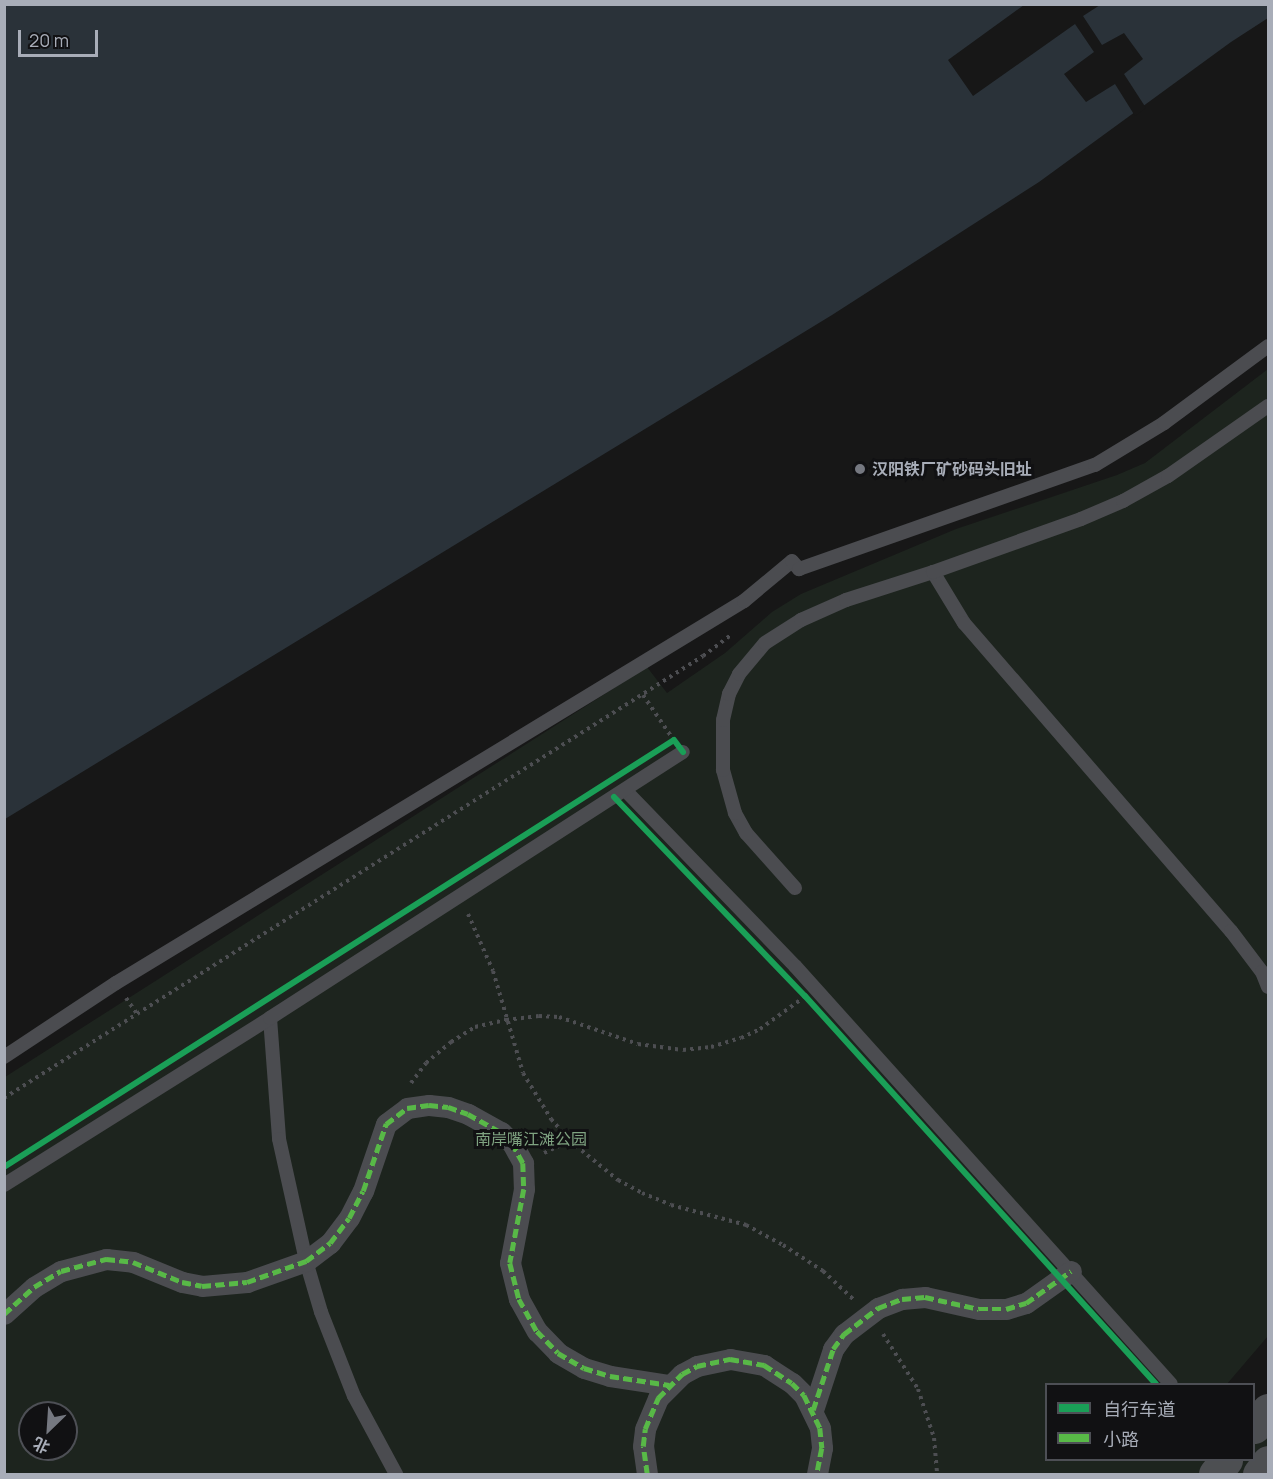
<!DOCTYPE html>
<meta charset="utf-8">
<style>
body{margin:0}
#map{position:relative;width:1273px;height:1479px;overflow:hidden;background:#171717;font-family:Manrope,"Noto Sans SC",sans-serif}
div>[style]{position:absolute}
.green>*{inset:0;background:#1d241e}
.water>*{inset:0;background:#2a3239}
.pier>*{inset:0;background:#171717}
.path>*{height:4px;margin-top:-2px;transform-origin:0;background:repeating-linear-gradient(90deg,#4d4e52 0 3px,transparent 0 7.5px)}
.service>*{height:14px;margin:-7px;padding:0 7px;transform-origin:7px;border-radius:7px;background:#4b4c50}
.pedestrian>*{height:21px;margin:-10.5px;padding:0 10.5px;transform-origin:10.5px;border-radius:10.5px;background:#4b4c50}
.primary>*{height:33px;margin:-16.5px;padding:0 16.5px;transform-origin:16.5px;border-radius:16.5px;background:#4d4f52}
.primary-bridge>*{height:33px;margin:-16.5px;padding:0 16.5px;transform-origin:16.5px;border-radius:16.5px;background:#4d4f52}
.quiet>*{height:4.5px;margin-top:-2.25px;transform-origin:0;background:repeating-linear-gradient(90deg,#58b947 0 9px,transparent 0 13.5px)}
.cycleway>*{height:6px;margin:-3px;padding:0 3px;transform-origin:3px;border-radius:3px;background:#1a9f57}
.dots>*{width:16px;height:16px;translate:-50% -50%;box-sizing:border-box;border:3px solid #111113;border-radius:50%}
span{translate:-50% -50%;white-space:nowrap;text-align:center;line-height:1.15;-webkit-text-stroke:6px #111113;paint-order:stroke}
.poi-label{font-size:16px;color:#a8adb8;font-weight:700}
.left{translate:0 -50%;text-align:left}
.park-label{font-size:16px;color:#7fa381}
.frame{position:absolute;inset:0;border:6px solid #a8adb8;pointer-events:none}
.legend{position:absolute;left:1045px;top:1383px;width:210px;height:78px;box-sizing:border-box;background:#111113;border:2px solid #4d4f55;margin:0;padding:8px 10px;list-style:none;font-size:18px;color:#a8adb8}
.legend li{display:flex;align-items:center;gap:12px;height:30px}
.legend b{width:30px;border:2px solid #4d4f55}
.north{position:absolute;left:18px;top:1401px;width:60px;height:60px;box-sizing:border-box;background:#111113;border:2px solid #4d4f55;border-radius:50%;rotate:205deg;font-size:16px;font-weight:700;line-height:24px;text-align:center;color:#a8adb8}
.north::after{content:'';display:block;margin:auto;width:21px;height:27px;background:#757880;clip-path:polygon(50% 0,100% 100%,50% 72%,0 100%)}
.scale{position:absolute;left:18px;top:30px;width:80px;height:27px;box-sizing:border-box;border:3px solid #a8adb8;border-top:0;padding-left:8px;font-size:18px;line-height:21px;white-space:nowrap;color:#a8adb8;-webkit-text-stroke:4px #111113;paint-order:stroke}
</style>
<div id="map">
<div class="green">
<div style="clip-path:polygon(evenodd,1268px 369px,1268px 1336px,1227px 1384px,1046px 1384px,1046px 1460px,1254px 1460px,1254px 1418px,1268px 1430px,1268px 1474px,5px 1474px,5px 1077px,647px 667px,667px 693px,725px 653px,772px 612px,801px 594px,956px 529px,1117px 475px,1145px 463px,1268px 369px,30px 1413px,66px 1413px,66px 1449px,30px 1449px,30px 1413px)"></div>
</div>
<div class="water">
<div style="clip-path:polygon(5px 5px,1268px 5px,1268px 18px,1231px 42px,1039px 182px,832px 315px,5px 819px)"></div>
</div>
<div class="pier">
<div style="clip-path:polygon(1024px 5px,1100px 5px,1083px 16px,1102px 45px,1124px 33px,1143px 59px,1124px 74px,1146px 108px,1135px 116px,1115px 84px,1086px 102px,1064px 74px,1094px 52px,1075px 24px,973px 96px,948px 60px)"></div>
</div>
<div class="path">
<div style="left:643px;top:695px;width:50px;rotate:55.7deg"></div>
<div style="left:468px;top:914px;width:62px;rotate:66.3deg"></div>
<div style="left:493px;top:971px;width:106px;rotate:73.6deg"></div>
<div style="left:523px;top:1073px;width:54px;rotate:58.7deg"></div>
<div style="left:551px;top:1119px;width:29px;rotate:49deg"></div>
<div style="left:570px;top:1141px;width:62px;rotate:39.1deg"></div>
<div style="left:618px;top:1180px;width:27px;rotate:28deg"></div>
<div style="left:642px;top:1193px;width:31px;rotate:22deg"></div>
<div style="left:671px;top:1205px;width:78px;rotate:14.9deg"></div>
<div style="left:746px;top:1225px;width:42px;rotate:28.4deg"></div>
<div style="left:783px;top:1245px;width:48px;rotate:33deg"></div>
<div style="left:823px;top:1271px;width:41px;rotate:43deg"></div>
<div style="left:126px;top:998px;width:19px;rotate:55deg"></div>
<div style="left:411px;top:1083px;width:25px;rotate:-53deg"></div>
<div style="left:426px;top:1063px;width:33px;rotate:-40deg"></div>
<div style="left:451px;top:1042px;width:28px;rotate:-32deg"></div>
<div style="left:475px;top:1027px;width:32px;rotate:-13deg"></div>
<div style="left:506px;top:1020px;width:33px;rotate:-7deg"></div>
<div style="left:539px;top:1016px;width:20px;rotate:3deg"></div>
<div style="left:559px;top:1017px;width:83px;rotate:18.9deg"></div>
<div style="left:638px;top:1044px;width:45px;rotate:7.6deg"></div>
<div style="left:683px;top:1050px;width:28px;rotate:-6deg"></div>
<div style="left:711px;top:1047px;width:31px;rotate:-17deg"></div>
<div style="left:741px;top:1038px;width:21px;rotate:-25deg"></div>
<div style="left:760px;top:1029px;width:49px;rotate:-35.9deg"></div>
<div style="left:4px;top:1098px;width:827px;rotate:-32.31deg"></div>
<div style="left:703px;top:656px;width:36px;rotate:-37deg"></div>
<div style="left:544px;top:1153px;width:29px;rotate:-25deg"></div>
<div style="left:883px;top:1334px;width:65px;rotate:57.5deg"></div>
<div style="left:918px;top:1389px;width:52px;rotate:71.9deg"></div>
<div style="left:934px;top:1438px;width:36px;rotate:85deg"></div>
</div>
<div class="service">
<div style="left:933px;top:572px;width:60px;rotate:58.7deg"></div>
<div style="left:964px;top:623px;width:408px;rotate:49.1deg"></div>
<div style="left:1231px;top:931px;width:51px;rotate:52.9deg"></div>
<div style="left:1262px;top:972px;width:16px;rotate:68deg"></div>
<div style="left:625px;top:790px;width:245px;rotate:46deg"></div>
<div style="left:795px;top:966px;width:562px;rotate:48.03deg"></div>
<div style="left:795px;top:888px;width:74px;rotate:-131.7deg"></div>
<div style="left:746px;top:833px;width:23px;rotate:-119deg"></div>
<div style="left:735px;top:813px;width:45px;rotate:-105.6deg"></div>
<div style="left:723px;top:770px;width:50px;rotate:-90deg"></div>
<div style="left:723px;top:720px;width:27px;rotate:-77deg"></div>
<div style="left:729px;top:694px;width:22px;rotate:-63deg"></div>
<div style="left:739px;top:674px;width:40px;rotate:-50deg"></div>
<div style="left:765px;top:643px;width:43px;rotate:-32.6deg"></div>
<div style="left:801px;top:620px;width:49px;rotate:-24deg"></div>
<div style="left:846px;top:600px;width:91px;rotate:-17.8deg"></div>
<div style="left:933px;top:572px;width:157px;rotate:-19.7deg"></div>
<div style="left:1081px;top:519px;width:46px;rotate:-23.2deg"></div>
<div style="left:1123px;top:501px;width:51px;rotate:-29.1deg"></div>
<div style="left:1168px;top:476px;width:122px;rotate:-35deg"></div>
<div style="left:270px;top:1018px;width:121px;rotate:85.7deg"></div>
<div style="left:279px;top:1139px;width:125px;rotate:77.5deg"></div>
<div style="left:306px;top:1261px;width:53px;rotate:73.6deg"></div>
<div style="left:321px;top:1312px;width:90px;rotate:68.6deg"></div>
<div style="left:354px;top:1396px;width:89px;rotate:61.7deg"></div>
<div style="left:4px;top:1057px;width:134px;rotate:-33.5deg"></div>
<div style="left:116px;top:983px;width:735px;rotate:-31.31deg"></div>
<div style="left:744px;top:601px;width:62px;rotate:-39.8deg"></div>
<div style="left:792px;top:561px;width:11px;rotate:49deg"></div>
<div style="left:799px;top:569px;width:314px;rotate:-19.4deg"></div>
<div style="left:1095px;top:465px;width:81px;rotate:-31.3deg"></div>
<div style="left:1164px;top:423px;width:129px;rotate:-36.5deg"></div>
<div style="left:4px;top:1185px;width:314px;rotate:-32.1deg"></div>
<div style="left:270px;top:1018px;width:491px;rotate:-32.8deg"></div>
</div>
<div class="pedestrian">
<div style="left:4px;top:1314px;width:40px;rotate:-42deg"></div>
<div style="left:34px;top:1287px;width:31px;rotate:-31deg"></div>
<div style="left:61px;top:1271px;width:47px;rotate:-14.9deg"></div>
<div style="left:106px;top:1259px;width:27px;rotate:6deg"></div>
<div style="left:133px;top:1262px;width:53px;rotate:22.2deg"></div>
<div style="left:182px;top:1282px;width:20px;rotate:11deg"></div>
<div style="left:202px;top:1286px;width:45px;rotate:-5.1deg"></div>
<div style="left:247px;top:1282px;width:63px;rotate:-19.6deg"></div>
<div style="left:306px;top:1261px;width:30px;rotate:-37deg"></div>
<div style="left:330px;top:1243px;width:31px;rotate:-53deg"></div>
<div style="left:349px;top:1218px;width:30px;rotate:-63deg"></div>
<div style="left:363px;top:1191px;width:71px;rotate:-71.1deg"></div>
<div style="left:386px;top:1124px;width:26px;rotate:-37deg"></div>
<div style="left:407px;top:1108px;width:22px;rotate:-8deg"></div>
<div style="left:429px;top:1105px;width:19px;rotate:6deg"></div>
<div style="left:448px;top:1107px;width:21px;rotate:19deg"></div>
<div style="left:468px;top:1114px;width:38px;rotate:29deg"></div>
<div style="left:501px;top:1132px;width:16px;rotate:45deg"></div>
<div style="left:512px;top:1143px;width:23px;rotate:61deg"></div>
<div style="left:523px;top:1163px;width:26px;rotate:88deg"></div>
<div style="left:524px;top:1189px;width:75px;rotate:100.7deg"></div>
<div style="left:510px;top:1263px;width:37px;rotate:76deg"></div>
<div style="left:519px;top:1299px;width:37px;rotate:61deg"></div>
<div style="left:537px;top:1331px;width:30px;rotate:46deg"></div>
<div style="left:558px;top:1353px;width:30px;rotate:30deg"></div>
<div style="left:584px;top:1368px;width:27px;rotate:17deg"></div>
<div style="left:610px;top:1376px;width:60px;rotate:8.7deg"></div>
<div style="left:813px;top:1410px;width:64px;rotate:-71.8deg"></div>
<div style="left:833px;top:1349px;width:19px;rotate:-54deg"></div>
<div style="left:844px;top:1334px;width:43px;rotate:-37.4deg"></div>
<div style="left:878px;top:1308px;width:26px;rotate:-21deg"></div>
<div style="left:902px;top:1299px;width:23px;rotate:-5deg"></div>
<div style="left:925px;top:1297px;width:55px;rotate:12.5deg"></div>
<div style="left:979px;top:1309px;width:27px"></div>
<div style="left:1006px;top:1309px;width:21px;rotate:-17deg"></div>
<div style="left:1026px;top:1303px;width:55px;rotate:-35.4deg"></div>
<div style="left:647px;top:1474px;width:28px;rotate:-98deg"></div>
<div style="left:643px;top:1446px;width:17px;rotate:-83deg"></div>
<div style="left:645px;top:1429px;width:34px;rotate:-67deg"></div>
<div style="left:658px;top:1398px;width:34px;rotate:-45deg"></div>
<div style="left:682px;top:1374px;width:17px;rotate:-28deg"></div>
<div style="left:697px;top:1366px;width:34px;rotate:-12deg"></div>
<div style="left:730px;top:1359px;width:35px;rotate:10deg"></div>
<div style="left:764px;top:1365px;width:33px;rotate:33deg"></div>
<div style="left:792px;top:1383px;width:17px;rotate:45deg"></div>
<div style="left:804px;top:1395px;width:37px;rotate:64deg"></div>
<div style="left:820px;top:1428px;width:20px;rotate:84deg"></div>
<div style="left:822px;top:1448px;width:26px;rotate:101deg"></div>
</div>
<div class="primary">
<div style="left:1254px;top:1427px;width:22px;rotate:-51deg"></div>
<div style="left:1215px;top:1474px;width:18px;rotate:-52deg"></div>
</div>
<div class="primary-bridge">
<div style="left:1259px;top:1474px;width:15px;rotate:-53deg"></div>
</div>
<div class="quiet">
<div style="left:4px;top:1314px;width:40px;rotate:-42deg"></div>
<div style="left:34px;top:1287px;width:31px;rotate:-31deg"></div>
<div style="left:61px;top:1271px;width:47px;rotate:-14.9deg"></div>
<div style="left:106px;top:1259px;width:27px;rotate:6deg"></div>
<div style="left:133px;top:1262px;width:53px;rotate:22.2deg"></div>
<div style="left:182px;top:1282px;width:20px;rotate:11deg"></div>
<div style="left:202px;top:1286px;width:45px;rotate:-5.1deg"></div>
<div style="left:247px;top:1282px;width:63px;rotate:-19.6deg"></div>
<div style="left:306px;top:1261px;width:30px;rotate:-37deg"></div>
<div style="left:330px;top:1243px;width:31px;rotate:-53deg"></div>
<div style="left:349px;top:1218px;width:30px;rotate:-63deg"></div>
<div style="left:363px;top:1191px;width:71px;rotate:-71.1deg"></div>
<div style="left:386px;top:1124px;width:26px;rotate:-37deg"></div>
<div style="left:407px;top:1108px;width:22px;rotate:-8deg"></div>
<div style="left:429px;top:1105px;width:19px;rotate:6deg"></div>
<div style="left:448px;top:1107px;width:21px;rotate:19deg"></div>
<div style="left:468px;top:1114px;width:38px;rotate:29deg"></div>
<div style="left:501px;top:1132px;width:16px;rotate:45deg"></div>
<div style="left:512px;top:1143px;width:23px;rotate:61deg"></div>
<div style="left:523px;top:1163px;width:26px;rotate:88deg"></div>
<div style="left:524px;top:1189px;width:75px;rotate:100.7deg"></div>
<div style="left:510px;top:1263px;width:37px;rotate:76deg"></div>
<div style="left:519px;top:1299px;width:37px;rotate:61deg"></div>
<div style="left:537px;top:1331px;width:30px;rotate:46deg"></div>
<div style="left:558px;top:1353px;width:30px;rotate:30deg"></div>
<div style="left:584px;top:1368px;width:27px;rotate:17deg"></div>
<div style="left:610px;top:1376px;width:60px;rotate:8.7deg"></div>
<div style="left:813px;top:1410px;width:64px;rotate:-71.8deg"></div>
<div style="left:833px;top:1349px;width:19px;rotate:-54deg"></div>
<div style="left:844px;top:1334px;width:43px;rotate:-37.4deg"></div>
<div style="left:878px;top:1308px;width:26px;rotate:-21deg"></div>
<div style="left:902px;top:1299px;width:23px;rotate:-5deg"></div>
<div style="left:925px;top:1297px;width:55px;rotate:12.5deg"></div>
<div style="left:979px;top:1309px;width:27px"></div>
<div style="left:1006px;top:1309px;width:21px;rotate:-17deg"></div>
<div style="left:1026px;top:1303px;width:55px;rotate:-35.4deg"></div>
<div style="left:647px;top:1474px;width:28px;rotate:-98deg"></div>
<div style="left:643px;top:1446px;width:17px;rotate:-83deg"></div>
<div style="left:645px;top:1429px;width:34px;rotate:-67deg"></div>
<div style="left:658px;top:1398px;width:34px;rotate:-45deg"></div>
<div style="left:682px;top:1374px;width:17px;rotate:-28deg"></div>
<div style="left:697px;top:1366px;width:34px;rotate:-12deg"></div>
<div style="left:730px;top:1359px;width:35px;rotate:10deg"></div>
<div style="left:764px;top:1365px;width:33px;rotate:33deg"></div>
<div style="left:792px;top:1383px;width:17px;rotate:45deg"></div>
<div style="left:804px;top:1395px;width:37px;rotate:64deg"></div>
<div style="left:820px;top:1428px;width:20px;rotate:84deg"></div>
<div style="left:822px;top:1448px;width:26px;rotate:101deg"></div>
</div>
<div class="cycleway">
<div style="left:614px;top:797px;width:276px;rotate:46.2deg"></div>
<div style="left:805px;top:996px;width:523px;rotate:47.87deg"></div>
<div style="left:4px;top:1167px;width:794px;rotate:-32.51deg"></div>
<div style="left:674px;top:740px;width:15px;rotate:53deg"></div>
</div>
<div class="dots">
<div style="left:860px;top:469px;background:#757880"></div>
</div>
<div class="poi-label">
<span class="left" style="left:872px;top:469px">汉阳铁厂矿砂码头旧址</span>
</div>
<div class="park-label">
<span style="left:531px;top:1139px">南岸嘴江滩公园</span>
</div>
<div class="frame"></div>
<ul class="legend">
<li><b style="height:8px;background:#1a9f57"></b>自行车道</li>
<li><b style="height:8px;background:#58b947"></b>小路</li>
</ul>
<div class="north">北</div>
<div class="scale">20 m</div>
</div>
